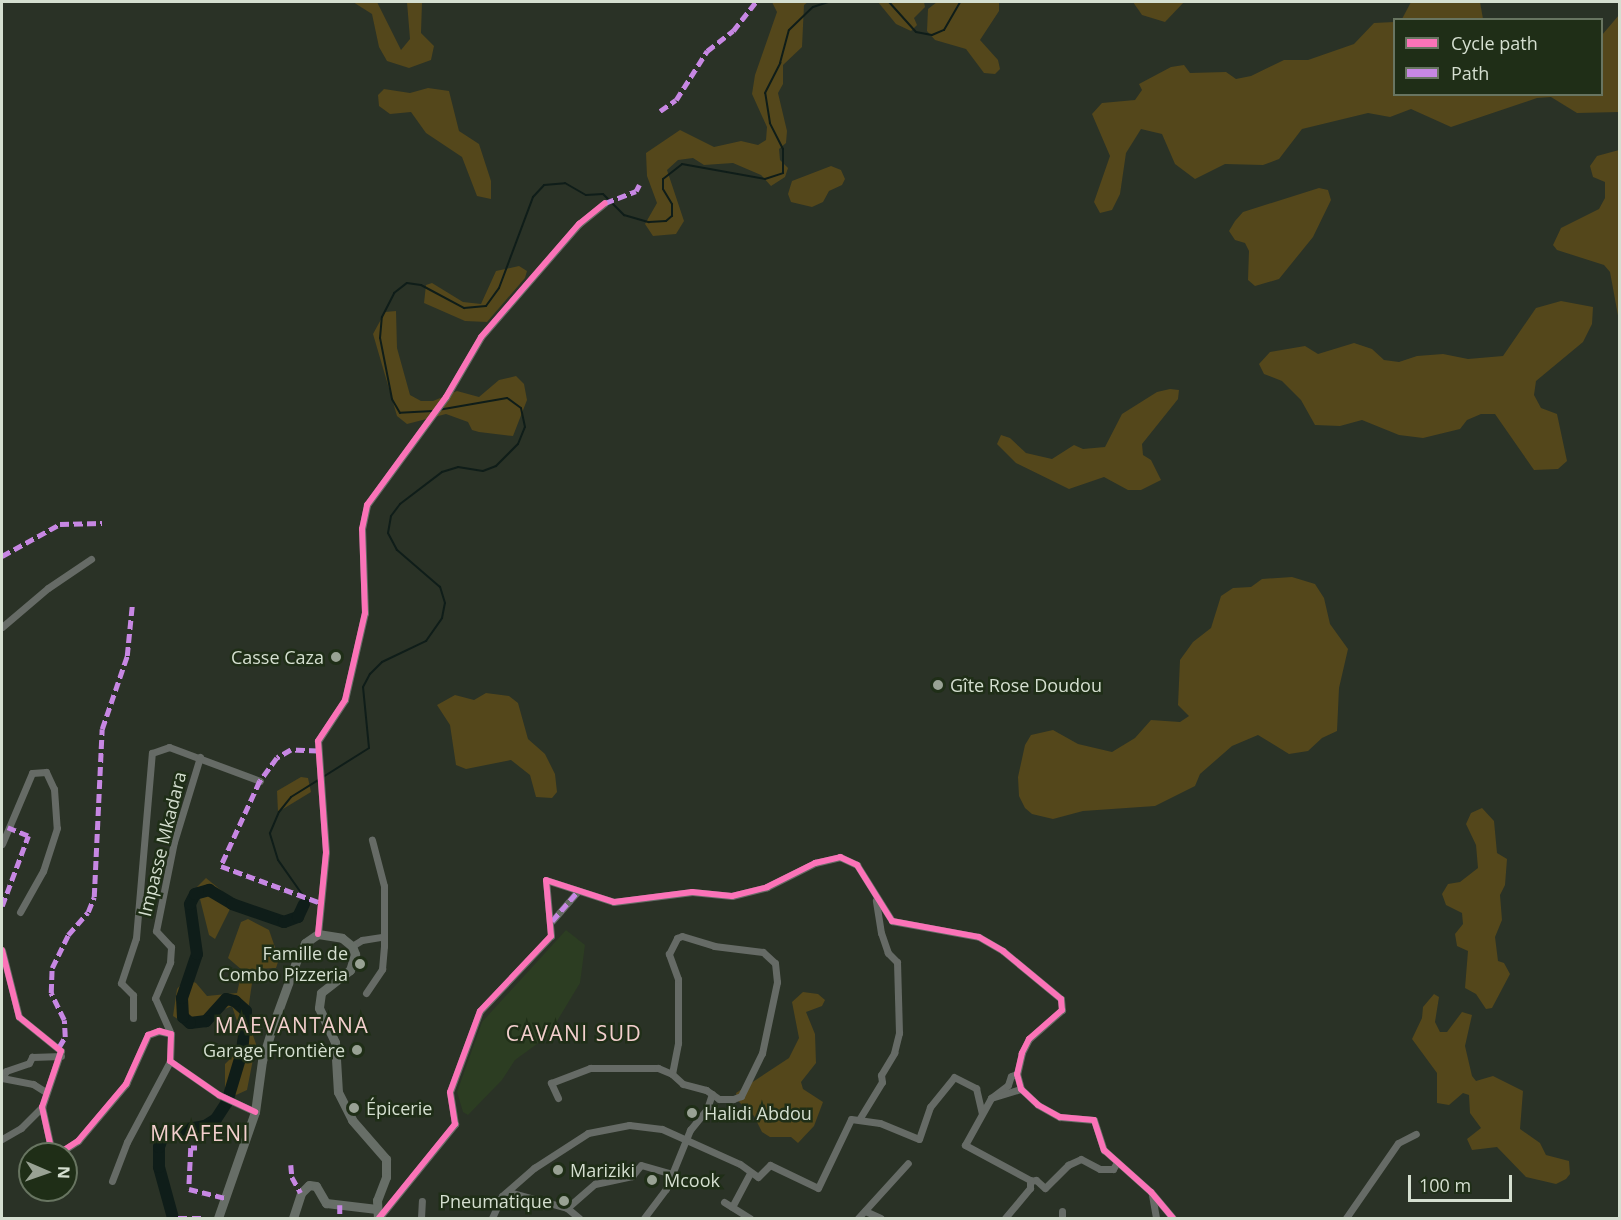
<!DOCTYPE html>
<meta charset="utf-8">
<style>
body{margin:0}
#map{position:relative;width:1621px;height:1220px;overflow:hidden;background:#2a3226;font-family:"Open Sans",sans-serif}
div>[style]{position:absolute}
.built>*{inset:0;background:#2c3d22}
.green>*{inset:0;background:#54471b}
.stream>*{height:2px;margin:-1px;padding:0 1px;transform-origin:1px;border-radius:1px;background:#0f1d19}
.river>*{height:12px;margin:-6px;padding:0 6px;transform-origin:6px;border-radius:6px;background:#0f1d19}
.street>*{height:7px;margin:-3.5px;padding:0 3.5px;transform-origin:3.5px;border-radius:3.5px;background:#666b66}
.secondary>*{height:9px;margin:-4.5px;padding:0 4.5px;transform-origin:4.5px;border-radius:4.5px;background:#676e67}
.quiet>*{height:4.5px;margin-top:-2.25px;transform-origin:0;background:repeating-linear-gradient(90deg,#c787e3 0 9px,transparent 0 13.5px)}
.cycleway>*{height:6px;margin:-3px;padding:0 3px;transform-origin:3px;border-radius:3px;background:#fb73b8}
.dots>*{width:16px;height:16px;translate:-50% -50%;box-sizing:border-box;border:3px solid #1f2e17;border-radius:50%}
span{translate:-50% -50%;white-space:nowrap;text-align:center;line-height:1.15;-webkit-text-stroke:5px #1f2e17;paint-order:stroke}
.poi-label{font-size:18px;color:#d5dfd0}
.right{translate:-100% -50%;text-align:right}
.left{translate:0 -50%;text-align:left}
.street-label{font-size:18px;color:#d5dfd0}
.quarter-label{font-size:21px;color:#f4d0ce;letter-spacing:1.5px}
.frame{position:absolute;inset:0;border:3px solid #d5dfd0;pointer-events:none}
.legend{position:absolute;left:1393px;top:18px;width:210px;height:78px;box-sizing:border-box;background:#1f2e17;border:2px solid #687561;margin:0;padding:8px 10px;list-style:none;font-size:18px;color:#d5dfd0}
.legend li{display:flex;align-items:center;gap:12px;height:30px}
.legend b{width:30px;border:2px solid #687561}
.north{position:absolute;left:18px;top:1142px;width:60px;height:60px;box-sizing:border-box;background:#1f2e17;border:2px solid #687561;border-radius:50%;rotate:92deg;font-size:16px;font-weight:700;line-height:24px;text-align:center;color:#d5dfd0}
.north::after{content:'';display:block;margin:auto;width:21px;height:27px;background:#99a294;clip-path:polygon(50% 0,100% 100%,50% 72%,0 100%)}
.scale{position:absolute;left:1408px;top:1175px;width:104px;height:27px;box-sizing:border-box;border:3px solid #d5dfd0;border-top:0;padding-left:8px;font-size:18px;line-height:21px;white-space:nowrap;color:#d5dfd0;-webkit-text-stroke:4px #1f2e17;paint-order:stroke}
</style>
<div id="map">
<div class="built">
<div style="clip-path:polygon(566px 930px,585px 945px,580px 983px,548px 1036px,515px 1060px,502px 1080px,468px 1115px,463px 1112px,457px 1092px,482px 1022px)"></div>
</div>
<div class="green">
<div style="clip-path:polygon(353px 2px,377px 2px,401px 50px,410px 39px,407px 2px,422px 2px,421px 33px,434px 46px,431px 60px,409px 68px,387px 61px,379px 47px,372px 14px)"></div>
<div style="clip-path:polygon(772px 2px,808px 2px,804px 5px,802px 47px,783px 65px,783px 84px,778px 93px,787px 131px,786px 143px,779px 149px,780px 160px,788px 168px,785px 177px,771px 186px,761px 175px,733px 163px,704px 165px,693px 158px,678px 160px,667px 170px,684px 221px,676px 234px,653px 236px,645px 224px,657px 203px,647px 176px,646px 153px,680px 130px,714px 147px,741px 141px,758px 145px,766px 140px,767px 127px,752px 94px,755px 75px,777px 12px)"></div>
<div style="clip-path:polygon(878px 2px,924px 2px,925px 7px,914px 18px,917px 25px,911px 31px,896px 24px)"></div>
<div style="clip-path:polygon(937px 2px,999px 2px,999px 11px,980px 40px,998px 60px,1000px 69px,995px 74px,984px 73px,966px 49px,935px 40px,927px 31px,928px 9px)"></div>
<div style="clip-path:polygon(1133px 2px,1184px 2px,1165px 22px,1142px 15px)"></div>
<div style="clip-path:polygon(1411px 2px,1480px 2px,1483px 19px,1402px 19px)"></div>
<div style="clip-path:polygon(1619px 15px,1619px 112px,1577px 113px,1551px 97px,1537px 98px,1451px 127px,1411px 109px,1390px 117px,1368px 113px,1302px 129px,1279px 159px,1263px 165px,1225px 164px,1195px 179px,1175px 164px,1162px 134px,1141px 129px,1126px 153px,1120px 194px,1112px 210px,1100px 213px,1094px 202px,1110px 156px,1092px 114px,1102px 103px,1135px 100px,1142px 90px,1139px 84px,1171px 67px,1184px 65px,1190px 73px,1226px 72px,1236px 79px,1251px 76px,1284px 60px,1308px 60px,1354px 44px,1374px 23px,1394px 22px,1394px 94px,1602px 94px,1602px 35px)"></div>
<div style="clip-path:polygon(428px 88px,449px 91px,459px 131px,479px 144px,491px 181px,491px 199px,477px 196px,462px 157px,426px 133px,411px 112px,390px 114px,379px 106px,378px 95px,384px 89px,410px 93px)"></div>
<div style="clip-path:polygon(1619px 150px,1619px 321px,1610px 272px,1604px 265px,1557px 250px,1553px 245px,1561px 228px,1599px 209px,1605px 198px,1605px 182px,1593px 177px,1590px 166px,1597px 156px)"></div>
<div style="clip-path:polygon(831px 166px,841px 170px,845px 179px,842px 185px,829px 191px,823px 202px,812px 207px,791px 202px,788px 194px,792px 181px)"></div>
<div style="clip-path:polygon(1319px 188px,1328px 190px,1331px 200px,1313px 237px,1279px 279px,1255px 286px,1248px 280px,1249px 251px,1245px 243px,1235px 240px,1229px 231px,1235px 221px,1243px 212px)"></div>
<div style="clip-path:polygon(519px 266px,527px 271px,525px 278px,487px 322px,465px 321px,424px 303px,426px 285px,432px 283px,463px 302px,481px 304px,496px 271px)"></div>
<div style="clip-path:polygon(1561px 301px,1593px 307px,1592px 324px,1583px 342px,1536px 381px,1534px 395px,1541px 408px,1557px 414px,1567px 461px,1558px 469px,1534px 470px,1495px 414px,1481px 414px,1467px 420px,1460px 429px,1423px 438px,1399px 435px,1362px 420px,1340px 426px,1315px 425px,1301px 400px,1282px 381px,1264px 374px,1259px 364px,1270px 352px,1305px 346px,1318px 354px,1354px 343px,1372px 349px,1384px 360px,1399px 362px,1417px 356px,1443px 354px,1468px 359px,1503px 356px,1536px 308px)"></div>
<div style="clip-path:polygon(396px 311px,397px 348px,410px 395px,421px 401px,433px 401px,457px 391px,479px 397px,499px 380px,516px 376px,524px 384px,527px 400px,513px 436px,479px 432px,472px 430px,468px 422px,446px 414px,407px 424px,397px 416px,373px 334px,385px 312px)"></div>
<div style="clip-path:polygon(1170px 389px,1179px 390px,1178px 399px,1142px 444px,1143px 455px,1151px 460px,1161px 480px,1141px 490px,1128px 490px,1104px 477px,1069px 489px,1016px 463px,997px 444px,1001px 435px,1010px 438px,1026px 453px,1052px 459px,1074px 445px,1083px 449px,1105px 447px,1122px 414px,1157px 392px)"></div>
<div style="clip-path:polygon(1292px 577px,1315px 584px,1324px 598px,1330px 624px,1348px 649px,1339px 688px,1337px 731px,1322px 738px,1308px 751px,1289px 754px,1258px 735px,1232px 746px,1200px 774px,1195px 786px,1155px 806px,1083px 811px,1053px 819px,1032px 814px,1025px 808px,1019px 796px,1018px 777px,1025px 745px,1031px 735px,1053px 730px,1078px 744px,1112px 752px,1135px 738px,1151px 720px,1180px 722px,1189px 716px,1178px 705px,1180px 660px,1193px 642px,1211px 628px,1221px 596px,1233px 588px,1251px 587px,1262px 579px)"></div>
<div style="clip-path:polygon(486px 693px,509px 696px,518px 703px,528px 739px,545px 754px,555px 774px,557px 792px,552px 798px,536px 797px,530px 775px,511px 760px,466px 769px,456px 765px,450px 725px,437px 705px,455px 695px,474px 700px)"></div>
<div style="clip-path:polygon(301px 777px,308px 778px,311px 792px,278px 812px,277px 791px)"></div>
<div style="clip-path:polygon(1482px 808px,1494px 821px,1497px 853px,1507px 859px,1505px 885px,1500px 895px,1502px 920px,1495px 937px,1498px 961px,1504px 963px,1510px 974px,1492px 1008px,1486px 1009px,1476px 994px,1465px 988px,1468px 951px,1457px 946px,1455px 934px,1463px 924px,1462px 913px,1446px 905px,1442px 894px,1448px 884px,1460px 882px,1478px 868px,1476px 845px,1466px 824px,1471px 813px)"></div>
<div style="clip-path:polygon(206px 878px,228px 896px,231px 907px,215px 939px,209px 935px,197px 887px)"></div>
<div style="clip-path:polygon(248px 919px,269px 930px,279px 959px,276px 968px,256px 969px,253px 976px,247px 1018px,256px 1044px,247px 1090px,236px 1095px,225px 1090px,225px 1064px,236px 1053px,237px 1043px,238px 1024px,232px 1006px,187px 1025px,173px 1016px,177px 989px,186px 979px,196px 983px,207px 996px,237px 993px,242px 970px,228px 958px,241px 922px)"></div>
<div style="clip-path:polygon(803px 992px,818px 994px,825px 1000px,822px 1006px,806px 1012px,815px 1034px,816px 1063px,801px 1082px,803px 1089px,823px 1102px,814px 1126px,798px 1143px,791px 1137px,770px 1137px,762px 1132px,754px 1116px,737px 1100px,736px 1093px,789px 1058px,799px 1038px,792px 1002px)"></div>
<div style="clip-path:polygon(1434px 994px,1439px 997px,1435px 1022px,1440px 1032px,1447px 1032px,1462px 1012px,1472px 1015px,1465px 1046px,1472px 1076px,1476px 1081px,1493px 1076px,1523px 1091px,1520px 1129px,1540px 1143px,1546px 1155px,1569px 1161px,1570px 1174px,1566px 1179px,1556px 1184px,1526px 1177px,1497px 1147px,1472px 1150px,1467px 1139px,1481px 1128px,1470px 1113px,1469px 1095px,1463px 1093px,1449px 1105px,1437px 1103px,1437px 1073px,1412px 1039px,1422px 1018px,1423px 1007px)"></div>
</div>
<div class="stream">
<div style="left:889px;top:2px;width:40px;rotate:48deg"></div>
<div style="left:916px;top:32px;width:16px;rotate:11deg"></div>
<div style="left:932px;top:35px;width:13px;rotate:-23deg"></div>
<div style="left:944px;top:30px;width:32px;rotate:-60deg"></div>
<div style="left:433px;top:411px;width:33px;rotate:177deg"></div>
<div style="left:400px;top:413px;width:16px;rotate:-120deg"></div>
<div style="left:392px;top:399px;width:62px;rotate:-101.1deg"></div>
<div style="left:380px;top:338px;width:21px;rotate:-85deg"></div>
<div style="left:382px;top:317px;width:27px;rotate:-63deg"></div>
<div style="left:394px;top:293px;width:16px;rotate:-38deg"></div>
<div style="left:407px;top:283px;width:14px;rotate:8deg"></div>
<div style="left:421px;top:285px;width:49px;rotate:28.1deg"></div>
<div style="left:464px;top:308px;width:22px;rotate:-5deg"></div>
<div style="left:486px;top:306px;width:22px;rotate:-54deg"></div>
<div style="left:499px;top:288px;width:97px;rotate:-69.5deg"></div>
<div style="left:533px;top:197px;width:16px;rotate:-47deg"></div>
<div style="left:544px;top:185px;width:21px;rotate:-5deg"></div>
<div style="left:565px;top:183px;width:24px;rotate:30deg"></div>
<div style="left:586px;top:195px;width:17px;rotate:-3deg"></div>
<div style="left:603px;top:194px;width:30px;rotate:45deg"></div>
<div style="left:624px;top:215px;width:26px;rotate:16deg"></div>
<div style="left:649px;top:222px;width:17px;rotate:-3deg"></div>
<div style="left:666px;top:221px;width:8px;rotate:-40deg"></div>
<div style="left:672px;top:216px;width:12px;rotate:-90deg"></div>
<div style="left:672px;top:204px;width:17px;rotate:-121deg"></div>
<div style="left:663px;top:189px;width:10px;rotate:-90deg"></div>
<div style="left:663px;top:179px;width:24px;rotate:-38deg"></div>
<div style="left:682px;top:164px;width:84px;rotate:10.2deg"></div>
<div style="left:765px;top:179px;width:19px;rotate:-18deg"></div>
<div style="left:783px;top:173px;width:24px;rotate:-90deg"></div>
<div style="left:783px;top:149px;width:29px;rotate:-117deg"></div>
<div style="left:770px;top:123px;width:30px;rotate:-99deg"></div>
<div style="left:765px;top:93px;width:34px;rotate:-63deg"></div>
<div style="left:780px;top:63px;width:34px;rotate:-75deg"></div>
<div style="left:789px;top:30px;width:33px;rotate:-44deg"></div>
<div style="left:813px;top:7px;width:16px;rotate:-18deg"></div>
<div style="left:323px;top:777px;width:54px;rotate:-32.2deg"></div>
<div style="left:369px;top:748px;width:61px;rotate:-95.6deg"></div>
<div style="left:363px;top:687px;width:15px;rotate:-62deg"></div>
<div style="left:370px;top:674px;width:17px;rotate:-45deg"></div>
<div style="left:382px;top:662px;width:49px;rotate:-25.5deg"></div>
<div style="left:426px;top:641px;width:28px;rotate:-55deg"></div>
<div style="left:442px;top:618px;width:15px;rotate:-79deg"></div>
<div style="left:445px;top:603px;width:17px;rotate:-107deg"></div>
<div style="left:440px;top:587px;width:57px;rotate:-139.3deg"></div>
<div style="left:397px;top:550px;width:19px;rotate:-118deg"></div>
<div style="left:388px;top:533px;width:17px;rotate:-80deg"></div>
<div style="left:391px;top:516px;width:15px;rotate:-53deg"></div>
<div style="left:400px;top:504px;width:53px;rotate:-37.3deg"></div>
<div style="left:442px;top:472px;width:17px;rotate:-17deg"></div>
<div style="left:458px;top:467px;width:25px;rotate:9deg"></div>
<div style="left:483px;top:471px;width:14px;rotate:-21deg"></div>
<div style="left:496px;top:466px;width:31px;rotate:-45deg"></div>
<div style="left:518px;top:444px;width:18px;rotate:-68deg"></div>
<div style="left:525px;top:427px;width:19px;rotate:-102deg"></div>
<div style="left:521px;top:408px;width:17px;rotate:-144deg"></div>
<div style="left:507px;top:398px;width:70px;rotate:170.1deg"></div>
<div style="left:304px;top:897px;width:45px;rotate:-125.1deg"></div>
<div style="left:278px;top:860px;width:28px;rotate:-107deg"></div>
<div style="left:270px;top:833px;width:23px;rotate:-67deg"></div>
<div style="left:279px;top:812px;width:19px;rotate:-51deg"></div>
<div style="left:291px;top:797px;width:32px;rotate:-32deg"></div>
</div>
<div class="river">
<div style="left:173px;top:1218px;width:53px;rotate:-105.4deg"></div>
<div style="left:159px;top:1167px;width:20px;rotate:-90deg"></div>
<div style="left:159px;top:1147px;width:15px;rotate:-70deg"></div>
<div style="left:164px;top:1133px;width:42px;rotate:-9.7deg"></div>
<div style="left:205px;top:1126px;width:13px;rotate:-32deg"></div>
<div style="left:216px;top:1119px;width:20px;rotate:-57deg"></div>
<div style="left:227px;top:1102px;width:52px;rotate:-73.3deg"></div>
<div style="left:242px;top:1052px;width:41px;rotate:-84.4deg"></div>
<div style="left:246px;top:1011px;width:15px;rotate:-138deg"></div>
<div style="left:235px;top:1001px;width:9px;rotate:-167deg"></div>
<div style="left:226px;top:999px;width:30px;rotate:132deg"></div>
<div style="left:206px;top:1021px;width:16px;rotate:173deg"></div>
<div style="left:190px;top:1023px;width:9px;rotate:-139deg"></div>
<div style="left:183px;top:1017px;width:19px;rotate:-93deg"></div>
<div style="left:182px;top:998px;width:46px;rotate:-71.2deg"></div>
<div style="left:197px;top:954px;width:50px;rotate:-98deg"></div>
<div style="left:190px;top:904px;width:11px;rotate:-63deg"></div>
<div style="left:195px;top:894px;width:15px;rotate:-16deg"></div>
<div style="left:209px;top:890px;width:27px;rotate:31deg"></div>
<div style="left:232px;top:904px;width:55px;rotate:19.1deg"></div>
<div style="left:284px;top:922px;width:15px;rotate:-20deg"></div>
<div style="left:298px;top:917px;width:14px;rotate:-65deg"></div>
</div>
<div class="street">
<div style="left:2px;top:627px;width:60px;rotate:-40.3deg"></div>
<div style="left:48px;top:588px;width:52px;rotate:-34deg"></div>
<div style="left:2px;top:844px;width:77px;rotate:-67.1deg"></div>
<div style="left:32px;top:773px;width:14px;rotate:-4deg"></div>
<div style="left:46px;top:772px;width:19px;rotate:65deg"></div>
<div style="left:54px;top:789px;width:39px;rotate:86deg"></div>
<div style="left:57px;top:828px;width:45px;rotate:108deg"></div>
<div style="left:43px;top:871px;width:47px;rotate:119.3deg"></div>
<div style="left:552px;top:921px;width:38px;rotate:-49deg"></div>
<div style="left:318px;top:934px;width:82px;rotate:-84.4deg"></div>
<div style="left:326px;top:852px;width:111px;rotate:-94.1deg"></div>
<div style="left:318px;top:741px;width:49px;rotate:-56.6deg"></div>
<div style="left:345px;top:700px;width:89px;rotate:-77.1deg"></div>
<div style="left:365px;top:613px;width:84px;rotate:-92deg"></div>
<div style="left:362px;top:529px;width:25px;rotate:-78deg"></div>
<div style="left:367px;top:505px;width:134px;rotate:-53.8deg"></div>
<div style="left:446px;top:397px;width:69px;rotate:-59.7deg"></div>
<div style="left:481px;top:337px;width:150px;rotate:-49.1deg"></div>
<div style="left:579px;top:224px;width:33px;rotate:-39deg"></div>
<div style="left:682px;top:936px;width:34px;rotate:17deg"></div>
<div style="left:714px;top:946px;width:49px;rotate:7deg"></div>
<div style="left:763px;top:952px;width:16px;rotate:43deg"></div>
<div style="left:775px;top:963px;width:19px;rotate:84deg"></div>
<div style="left:777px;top:982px;width:73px;rotate:101.9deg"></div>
<div style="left:762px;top:1053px;width:48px;rotate:116deg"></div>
<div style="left:741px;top:1096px;width:9px;rotate:159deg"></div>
<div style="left:733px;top:1099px;width:14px;rotate:180deg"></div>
<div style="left:719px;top:1099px;width:16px;rotate:-145deg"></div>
<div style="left:706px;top:1090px;width:24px;rotate:-165deg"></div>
<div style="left:683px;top:1084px;width:15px;rotate:-138deg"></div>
<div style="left:672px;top:1074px;width:32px;rotate:-79deg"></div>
<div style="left:678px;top:1043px;width:64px;rotate:-90deg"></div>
<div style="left:678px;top:979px;width:27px;rotate:-110deg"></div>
<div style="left:669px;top:954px;width:18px;rotate:-63deg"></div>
<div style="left:677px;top:938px;width:5px;rotate:-22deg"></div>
<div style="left:352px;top:946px;width:12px;rotate:-31deg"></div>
<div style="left:362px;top:940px;width:20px;rotate:-9deg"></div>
<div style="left:2px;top:950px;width:69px;rotate:75.8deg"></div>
<div style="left:19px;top:1017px;width:54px;rotate:39deg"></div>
<div style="left:61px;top:1051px;width:59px;rotate:108.7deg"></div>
<div style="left:42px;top:1107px;width:42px;rotate:77.6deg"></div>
<div style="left:51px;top:1148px;width:13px;rotate:9deg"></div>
<div style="left:64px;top:1150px;width:17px;rotate:-33deg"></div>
<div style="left:78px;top:1141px;width:75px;rotate:-49.9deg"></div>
<div style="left:126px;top:1084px;width:54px;rotate:-65.8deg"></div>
<div style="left:148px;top:1035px;width:12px;rotate:-20deg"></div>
<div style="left:159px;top:1031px;width:12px;rotate:14deg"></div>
<div style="left:171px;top:1034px;width:27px;rotate:92deg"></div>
<div style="left:170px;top:1061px;width:60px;rotate:34.8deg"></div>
<div style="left:219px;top:1095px;width:40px;rotate:25deg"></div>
<div style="left:366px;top:993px;width:29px;rotate:-56deg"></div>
<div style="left:382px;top:969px;width:23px;rotate:-85deg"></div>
<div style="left:384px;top:946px;width:60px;rotate:-90deg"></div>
<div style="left:384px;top:886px;width:48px;rotate:-104.6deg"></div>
<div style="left:133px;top:1018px;width:23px;rotate:-90deg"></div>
<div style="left:133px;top:995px;width:17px;rotate:-135deg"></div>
<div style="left:121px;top:983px;width:47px;rotate:-71.6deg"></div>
<div style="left:136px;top:938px;width:186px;rotate:-85.1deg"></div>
<div style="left:152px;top:753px;width:18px;rotate:-19deg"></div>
<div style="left:169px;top:747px;width:97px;rotate:20.5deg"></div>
<div style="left:171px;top:1034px;width:39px;rotate:-114deg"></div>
<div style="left:155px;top:998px;width:39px;rotate:-67deg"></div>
<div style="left:170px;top:962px;width:15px;rotate:-86deg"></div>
<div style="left:171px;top:947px;width:22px;rotate:-133deg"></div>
<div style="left:156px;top:931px;width:91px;rotate:-78.6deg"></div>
<div style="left:174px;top:842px;width:89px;rotate:-73deg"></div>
<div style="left:2px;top:1078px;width:8px;rotate:-60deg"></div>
<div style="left:6px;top:1071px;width:24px;rotate:-19deg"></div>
<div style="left:29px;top:1063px;width:7px;rotate:-63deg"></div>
<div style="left:32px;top:1057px;width:29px;rotate:-2deg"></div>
<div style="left:2px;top:1078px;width:32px;rotate:11deg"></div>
<div style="left:33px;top:1084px;width:15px;rotate:32deg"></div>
<div style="left:558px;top:1098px;width:17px;rotate:-115deg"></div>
<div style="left:551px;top:1083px;width:42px;rotate:-21deg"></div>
<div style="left:590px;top:1068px;width:68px"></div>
<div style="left:658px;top:1068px;width:15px;rotate:23deg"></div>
<div style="left:991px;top:1098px;width:21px;rotate:-37deg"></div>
<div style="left:1008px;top:1085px;width:9px;rotate:-72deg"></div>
<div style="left:1011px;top:1076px;width:6px;rotate:-18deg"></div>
<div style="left:860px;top:1118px;width:42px;rotate:-58.6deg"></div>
<div style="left:882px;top:1082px;width:7px;rotate:-98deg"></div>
<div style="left:881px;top:1075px;width:26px;rotate:-59deg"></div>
<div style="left:894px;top:1053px;width:21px;rotate:-76deg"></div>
<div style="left:899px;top:1033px;width:71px;rotate:-91.6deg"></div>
<div style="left:897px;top:962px;width:13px;rotate:-135deg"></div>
<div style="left:888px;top:953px;width:21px;rotate:-109deg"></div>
<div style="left:881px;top:933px;width:33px;rotate:-99deg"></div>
<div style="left:2px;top:1139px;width:22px;rotate:-30deg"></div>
<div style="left:21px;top:1128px;width:30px;rotate:-45deg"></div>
<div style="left:112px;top:1181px;width:42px;rotate:-69deg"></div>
<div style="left:127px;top:1142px;width:92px;rotate:-62deg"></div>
<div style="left:1030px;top:1181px;width:6px;rotate:-9deg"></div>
<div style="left:1036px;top:1180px;width:12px;rotate:42deg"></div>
<div style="left:1045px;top:1188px;width:33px;rotate:-45deg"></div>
<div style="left:1068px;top:1165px;width:14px;rotate:-25deg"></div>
<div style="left:1081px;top:1159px;width:21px;rotate:28deg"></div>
<div style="left:1100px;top:1169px;width:13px"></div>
<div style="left:1113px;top:1169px;width:6px;rotate:-59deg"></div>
<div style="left:509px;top:1192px;width:60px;rotate:15.4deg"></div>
<div style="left:567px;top:1208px;width:16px;rotate:40deg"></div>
<div style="left:1152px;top:1195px;width:23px;rotate:80deg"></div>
<div style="left:724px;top:1202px;width:31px;rotate:32deg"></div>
<div style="left:732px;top:1207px;width:38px;rotate:-62deg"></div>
<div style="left:567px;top:1208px;width:37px;rotate:-41deg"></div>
<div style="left:595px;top:1184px;width:38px;rotate:-12deg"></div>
<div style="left:632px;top:1176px;width:14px;rotate:-51deg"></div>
<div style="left:641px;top:1165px;width:33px;rotate:16deg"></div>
<div style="left:865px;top:1211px;width:17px;rotate:24deg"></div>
<div style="left:379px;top:1218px;width:121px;rotate:-51deg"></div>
<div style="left:455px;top:1124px;width:32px;rotate:-99deg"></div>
<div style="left:450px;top:1092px;width:86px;rotate:-69.7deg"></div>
<div style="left:480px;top:1011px;width:103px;rotate:-46.6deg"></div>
<div style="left:551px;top:936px;width:56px;rotate:-95.1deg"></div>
<div style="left:546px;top:880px;width:71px;rotate:17.9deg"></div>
<div style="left:614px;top:902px;width:79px;rotate:-7.3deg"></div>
<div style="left:692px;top:892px;width:40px;rotate:5.7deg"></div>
<div style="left:732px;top:896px;width:36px;rotate:-14deg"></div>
<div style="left:767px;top:887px;width:54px;rotate:-26.6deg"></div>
<div style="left:815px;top:863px;width:26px;rotate:-13deg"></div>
<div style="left:840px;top:857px;width:19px;rotate:25deg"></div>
<div style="left:857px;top:865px;width:66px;rotate:58deg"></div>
<div style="left:892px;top:921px;width:88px;rotate:10.4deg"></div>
<div style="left:979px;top:937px;width:28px;rotate:30deg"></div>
<div style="left:1003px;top:951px;width:75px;rotate:39.6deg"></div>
<div style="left:1061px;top:999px;width:11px;rotate:85deg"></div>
<div style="left:1062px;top:1010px;width:44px;rotate:138.7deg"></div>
<div style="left:1029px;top:1039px;width:16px;rotate:117deg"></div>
<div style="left:1022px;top:1053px;width:22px;rotate:103deg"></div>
<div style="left:1017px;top:1074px;width:16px;rotate:75deg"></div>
<div style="left:1021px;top:1089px;width:23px;rotate:43deg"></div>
<div style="left:1038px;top:1105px;width:25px;rotate:29deg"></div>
<div style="left:1060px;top:1117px;width:34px;rotate:5deg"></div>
<div style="left:1094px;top:1120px;width:32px;rotate:72deg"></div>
<div style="left:1104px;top:1150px;width:63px;rotate:41.8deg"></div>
<div style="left:1151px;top:1192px;width:34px;rotate:50deg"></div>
<div style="left:421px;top:1218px;width:17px;rotate:-87deg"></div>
<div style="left:492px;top:1218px;width:24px;rotate:-66deg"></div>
<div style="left:502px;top:1196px;width:43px;rotate:-41.2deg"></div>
<div style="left:534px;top:1168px;width:64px;rotate:-32.9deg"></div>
<div style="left:588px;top:1133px;width:42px;rotate:-11deg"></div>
<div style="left:629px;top:1125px;width:33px;rotate:7deg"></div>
<div style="left:662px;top:1129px;width:85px;rotate:24.2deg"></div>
<div style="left:740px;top:1164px;width:22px;rotate:36deg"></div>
<div style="left:758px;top:1177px;width:17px;rotate:-45deg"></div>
<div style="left:770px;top:1165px;width:53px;rotate:25.6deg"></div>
<div style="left:818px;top:1188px;width:76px;rotate:-64.4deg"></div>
<div style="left:851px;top:1119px;width:29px;rotate:8deg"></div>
<div style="left:880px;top:1123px;width:42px;rotate:22.3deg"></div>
<div style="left:919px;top:1139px;width:34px;rotate:-71deg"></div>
<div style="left:930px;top:1107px;width:38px;rotate:-51deg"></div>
<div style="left:954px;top:1077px;width:25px;rotate:27deg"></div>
<div style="left:976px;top:1088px;width:26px;rotate:77deg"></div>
<div style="left:644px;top:1218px;width:36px;rotate:-53deg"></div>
<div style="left:666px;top:1189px;width:64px;rotate:-67.9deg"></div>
<div style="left:690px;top:1130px;width:27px;rotate:-51deg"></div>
<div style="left:707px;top:1109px;width:16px;rotate:-72deg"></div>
<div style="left:858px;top:1218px;width:74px;rotate:-47.7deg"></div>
<div style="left:1005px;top:1218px;width:39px;rotate:-50deg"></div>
<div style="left:1030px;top:1188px;width:8px;rotate:-90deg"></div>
<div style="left:1030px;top:1180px;width:74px;rotate:-151.7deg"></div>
<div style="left:965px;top:1145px;width:54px;rotate:-61deg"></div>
<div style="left:991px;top:1098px;width:31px;rotate:-17deg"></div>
<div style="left:1062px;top:1218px;width:7px;rotate:-90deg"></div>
<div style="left:1346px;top:1218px;width:91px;rotate:-55.3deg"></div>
<div style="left:1398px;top:1143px;width:20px;rotate:-27deg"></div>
</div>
<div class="secondary">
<div style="left:218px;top:1218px;width:112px;rotate:-70.8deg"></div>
<div style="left:255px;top:1112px;width:51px;rotate:-82.2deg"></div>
<div style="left:262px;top:1061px;width:38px;rotate:-73deg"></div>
<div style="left:273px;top:1025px;width:70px;rotate:-70deg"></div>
<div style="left:297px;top:959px;width:18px;rotate:-63deg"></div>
<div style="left:305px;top:943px;width:16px;rotate:-35deg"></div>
<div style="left:318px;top:934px;width:24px;rotate:9deg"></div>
<div style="left:342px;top:938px;width:13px;rotate:39deg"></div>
<div style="left:352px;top:946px;width:9px;rotate:69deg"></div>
<div style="left:355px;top:954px;width:17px;rotate:107deg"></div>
<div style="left:350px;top:970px;width:37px;rotate:142deg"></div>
<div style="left:321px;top:993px;width:15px;rotate:98deg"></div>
<div style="left:319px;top:1008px;width:38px;rotate:65deg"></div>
<div style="left:335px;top:1042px;width:50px;rotate:86.6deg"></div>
<div style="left:338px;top:1092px;width:31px;rotate:63deg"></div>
<div style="left:352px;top:1120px;width:52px;rotate:48.9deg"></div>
<div style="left:386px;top:1159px;width:18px;rotate:90deg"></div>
<div style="left:386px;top:1177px;width:25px;rotate:111deg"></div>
<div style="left:377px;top:1200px;width:18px;rotate:87deg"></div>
<div style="left:293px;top:1218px;width:26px;rotate:-72deg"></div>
<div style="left:301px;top:1193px;width:11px;rotate:-45deg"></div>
<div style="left:309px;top:1185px;width:7px;rotate:8deg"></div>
<div style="left:316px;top:1186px;width:20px;rotate:60deg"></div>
<div style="left:326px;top:1203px;width:51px;rotate:6.7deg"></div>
</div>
<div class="quiet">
<div style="left:660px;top:111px;width:19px;rotate:-35deg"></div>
<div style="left:676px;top:100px;width:58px;rotate:-57.7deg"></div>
<div style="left:707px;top:51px;width:33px;rotate:-38deg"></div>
<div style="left:733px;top:31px;width:37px;rotate:-52deg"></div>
<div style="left:605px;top:203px;width:33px;rotate:-21deg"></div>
<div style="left:636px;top:191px;width:7px;rotate:-63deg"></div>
<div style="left:2px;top:556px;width:66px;rotate:-28.9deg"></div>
<div style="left:60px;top:524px;width:42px;rotate:-1.4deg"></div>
<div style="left:318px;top:751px;width:27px;rotate:-178deg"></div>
<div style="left:291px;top:750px;width:16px;rotate:150deg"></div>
<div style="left:277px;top:758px;width:29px;rotate:126deg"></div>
<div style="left:260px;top:781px;width:94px;rotate:114.6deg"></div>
<div style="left:221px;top:866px;width:107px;rotate:20.3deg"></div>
<div style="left:2px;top:906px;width:75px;rotate:-69.6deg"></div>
<div style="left:28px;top:836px;width:22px;rotate:-158deg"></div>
<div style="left:552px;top:921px;width:38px;rotate:-49deg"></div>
<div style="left:59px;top:1047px;width:12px;rotate:-59deg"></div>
<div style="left:65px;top:1037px;width:17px;rotate:-93deg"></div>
<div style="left:64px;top:1020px;width:30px;rotate:-116deg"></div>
<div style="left:51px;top:993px;width:25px;rotate:-88deg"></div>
<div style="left:52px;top:968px;width:37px;rotate:-64deg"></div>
<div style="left:68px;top:935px;width:30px;rotate:-49deg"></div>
<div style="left:88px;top:912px;width:16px;rotate:-68deg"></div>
<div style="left:94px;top:897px;width:168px;rotate:-87.3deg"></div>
<div style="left:102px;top:729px;width:77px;rotate:-71.1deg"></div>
<div style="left:127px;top:656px;width:50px;rotate:-84.3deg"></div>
<div style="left:197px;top:1148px;width:6px;rotate:180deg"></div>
<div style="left:191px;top:1148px;width:41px;rotate:92.8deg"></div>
<div style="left:189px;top:1189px;width:38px;rotate:14deg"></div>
<div style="left:291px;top:1165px;width:12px;rotate:85deg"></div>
<div style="left:292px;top:1177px;width:18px;rotate:61deg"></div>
<div style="left:340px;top:1205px;width:13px;rotate:90deg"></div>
<div style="left:178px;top:1218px;width:26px"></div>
</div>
<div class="cycleway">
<div style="left:318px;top:934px;width:82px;rotate:-84.4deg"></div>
<div style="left:326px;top:852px;width:111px;rotate:-94.1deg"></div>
<div style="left:318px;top:741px;width:49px;rotate:-56.6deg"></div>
<div style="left:345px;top:700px;width:89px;rotate:-77.1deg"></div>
<div style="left:365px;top:613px;width:84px;rotate:-92deg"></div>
<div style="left:362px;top:529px;width:25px;rotate:-78deg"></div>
<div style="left:367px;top:505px;width:134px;rotate:-53.8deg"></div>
<div style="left:446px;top:397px;width:69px;rotate:-59.7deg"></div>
<div style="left:481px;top:337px;width:150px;rotate:-49.1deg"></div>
<div style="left:579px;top:224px;width:33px;rotate:-39deg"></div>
<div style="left:2px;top:950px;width:69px;rotate:75.8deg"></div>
<div style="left:19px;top:1017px;width:54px;rotate:39deg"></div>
<div style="left:61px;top:1051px;width:59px;rotate:108.7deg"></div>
<div style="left:42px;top:1107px;width:42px;rotate:77.6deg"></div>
<div style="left:51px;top:1148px;width:13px;rotate:9deg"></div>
<div style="left:64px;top:1150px;width:17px;rotate:-33deg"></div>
<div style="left:78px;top:1141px;width:75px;rotate:-49.9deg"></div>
<div style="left:126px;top:1084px;width:54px;rotate:-65.8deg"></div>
<div style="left:148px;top:1035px;width:12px;rotate:-20deg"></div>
<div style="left:159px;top:1031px;width:12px;rotate:14deg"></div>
<div style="left:171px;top:1034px;width:27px;rotate:92deg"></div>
<div style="left:170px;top:1061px;width:60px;rotate:34.8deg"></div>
<div style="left:219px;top:1095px;width:40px;rotate:25deg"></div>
<div style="left:379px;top:1218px;width:121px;rotate:-51deg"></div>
<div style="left:455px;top:1124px;width:32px;rotate:-99deg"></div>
<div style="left:450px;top:1092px;width:86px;rotate:-69.7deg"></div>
<div style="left:480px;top:1011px;width:103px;rotate:-46.6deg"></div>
<div style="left:551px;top:936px;width:56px;rotate:-95.1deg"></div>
<div style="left:546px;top:880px;width:71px;rotate:17.9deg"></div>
<div style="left:614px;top:902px;width:79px;rotate:-7.3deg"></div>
<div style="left:692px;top:892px;width:40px;rotate:5.7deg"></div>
<div style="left:732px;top:896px;width:36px;rotate:-14deg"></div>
<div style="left:767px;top:887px;width:54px;rotate:-26.6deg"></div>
<div style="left:815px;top:863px;width:26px;rotate:-13deg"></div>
<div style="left:840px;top:857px;width:19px;rotate:25deg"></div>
<div style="left:857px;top:865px;width:66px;rotate:58deg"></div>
<div style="left:892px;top:921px;width:88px;rotate:10.4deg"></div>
<div style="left:979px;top:937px;width:28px;rotate:30deg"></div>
<div style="left:1003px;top:951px;width:75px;rotate:39.6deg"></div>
<div style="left:1061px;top:999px;width:11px;rotate:85deg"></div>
<div style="left:1062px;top:1010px;width:44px;rotate:138.7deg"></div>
<div style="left:1029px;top:1039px;width:16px;rotate:117deg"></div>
<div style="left:1022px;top:1053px;width:22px;rotate:103deg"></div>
<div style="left:1017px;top:1074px;width:16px;rotate:75deg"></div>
<div style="left:1021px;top:1089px;width:23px;rotate:43deg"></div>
<div style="left:1038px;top:1105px;width:25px;rotate:29deg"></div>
<div style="left:1060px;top:1117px;width:34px;rotate:5deg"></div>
<div style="left:1094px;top:1120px;width:32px;rotate:72deg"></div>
<div style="left:1104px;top:1150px;width:63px;rotate:41.8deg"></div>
<div style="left:1151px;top:1192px;width:34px;rotate:50deg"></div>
</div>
<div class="dots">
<div style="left:336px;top:657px;background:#99a294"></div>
<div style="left:938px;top:685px;background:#99a294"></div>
<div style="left:360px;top:964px;background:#99a294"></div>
<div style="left:357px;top:1050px;background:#99a294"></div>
<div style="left:354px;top:1108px;background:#99a294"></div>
<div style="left:692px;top:1113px;background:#99a294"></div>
<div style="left:558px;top:1170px;background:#99a294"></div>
<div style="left:652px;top:1180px;background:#99a294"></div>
<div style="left:564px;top:1201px;background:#99a294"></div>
</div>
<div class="poi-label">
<span class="right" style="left:324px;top:657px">Casse Caza</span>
<span class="left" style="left:950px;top:685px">Gîte Rose Doudou</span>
<span class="right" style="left:348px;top:964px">Famille de<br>Combo Pizzeria</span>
<span class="right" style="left:345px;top:1050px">Garage Frontière</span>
<span class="left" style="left:366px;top:1108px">Épicerie</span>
<span class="left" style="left:704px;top:1113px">Halidi Abdou</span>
<span class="left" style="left:570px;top:1170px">Mariziki</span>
<span class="left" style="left:664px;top:1180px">Mcook</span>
<span class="right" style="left:552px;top:1201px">Pneumatique</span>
</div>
<div class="street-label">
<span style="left:162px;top:844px;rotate:-76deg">Impasse Mkadara</span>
</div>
<div class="quarter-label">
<span style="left:292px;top:1025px">MAEVANTANA</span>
<span style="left:574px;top:1033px">CAVANI SUD</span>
<span style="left:200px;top:1133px">MKAFENI</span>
</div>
<div class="frame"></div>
<ul class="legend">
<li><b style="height:8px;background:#fb73b8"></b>Cycle path</li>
<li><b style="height:8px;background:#c787e3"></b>Path</li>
</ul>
<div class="north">N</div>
<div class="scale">100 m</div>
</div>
